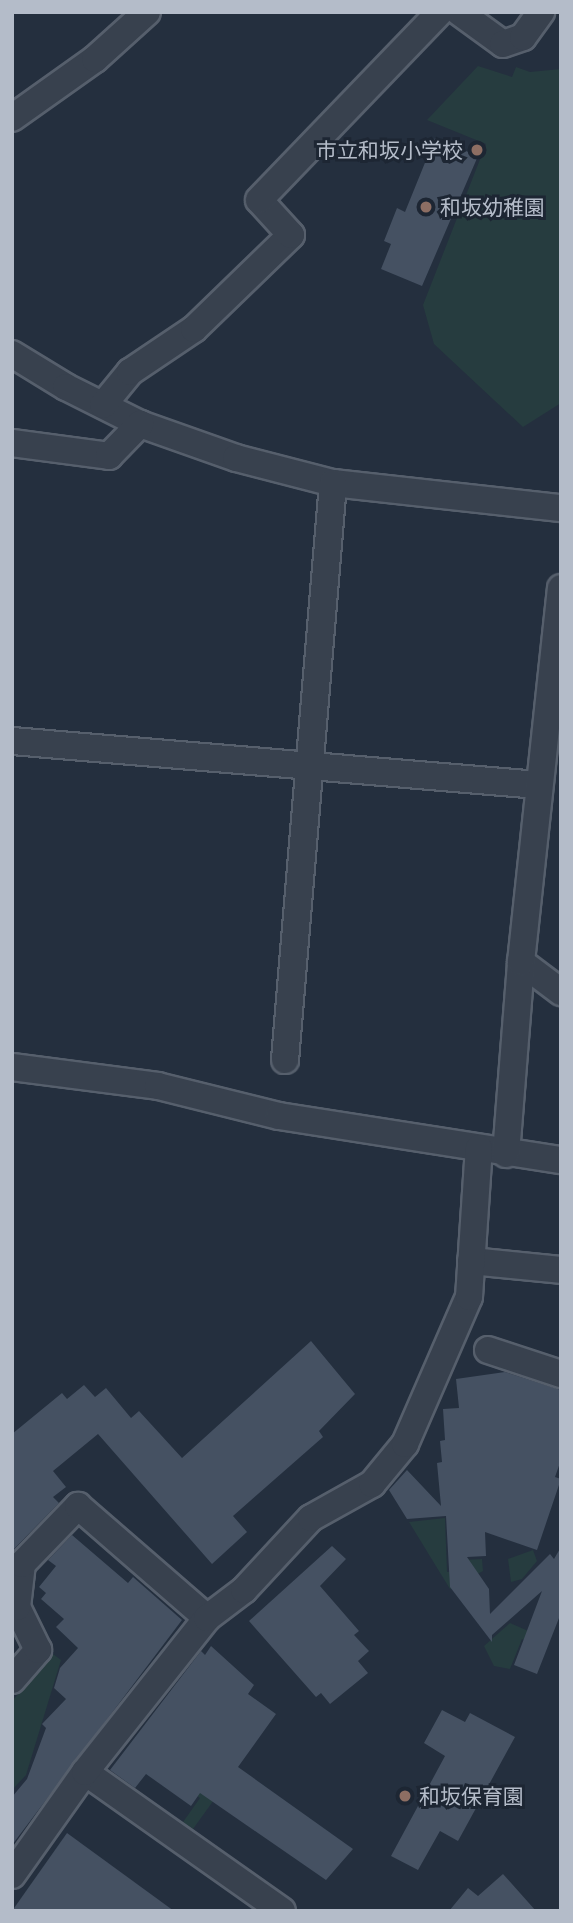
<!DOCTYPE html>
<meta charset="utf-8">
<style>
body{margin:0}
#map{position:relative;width:573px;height:1923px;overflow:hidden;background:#242f3e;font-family:Mulish,"Noto Sans JP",sans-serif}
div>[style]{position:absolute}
.green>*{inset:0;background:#263c3f}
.building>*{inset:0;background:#455162}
.roads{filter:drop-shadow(2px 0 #565f6c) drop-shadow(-2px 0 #565f6c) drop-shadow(0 2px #565f6c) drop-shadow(0 -2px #565f6c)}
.minor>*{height:26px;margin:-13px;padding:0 13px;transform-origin:13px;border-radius:13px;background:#38414e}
.dots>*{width:19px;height:19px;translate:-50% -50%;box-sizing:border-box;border:4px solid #1d2633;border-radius:50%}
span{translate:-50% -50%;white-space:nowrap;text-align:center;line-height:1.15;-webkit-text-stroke:6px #1d2633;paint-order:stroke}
.poi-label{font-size:21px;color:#b4bcc9}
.right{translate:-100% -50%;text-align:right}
.left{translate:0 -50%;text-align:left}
.frame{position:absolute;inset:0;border:14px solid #b4bcc9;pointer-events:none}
</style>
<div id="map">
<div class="green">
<div style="clip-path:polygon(478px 66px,512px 77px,516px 67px,530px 72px,561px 69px,561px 403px,523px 427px,434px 344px,423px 305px,486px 144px,427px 120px)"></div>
<div style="clip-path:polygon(445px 1518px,447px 1572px,463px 1569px,462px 1560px,482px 1559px,483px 1571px,450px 1589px,409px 1522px)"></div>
<div style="clip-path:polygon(533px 1550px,537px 1561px,522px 1579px,511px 1582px,508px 1559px)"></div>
<div style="clip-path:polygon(510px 1623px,533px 1633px,530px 1642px,522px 1639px,510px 1669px,494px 1666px,484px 1646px)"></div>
<div style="clip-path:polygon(53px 1654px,61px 1660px,26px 1775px,12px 1790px,12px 1701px)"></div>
<div style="clip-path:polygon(224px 1786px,193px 1829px,183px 1822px,200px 1798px,189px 1790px)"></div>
</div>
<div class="building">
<div style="clip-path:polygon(435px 138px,478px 156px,422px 286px,381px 269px,391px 244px,384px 241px,397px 208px,405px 212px)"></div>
<div style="clip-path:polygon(311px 1341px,355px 1394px,319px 1431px,323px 1437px,233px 1516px,247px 1532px,212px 1564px,98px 1434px,53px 1471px,66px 1487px,53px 1497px,59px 1503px,12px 1551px,12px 1434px,62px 1393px,67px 1399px,84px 1385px,95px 1397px,106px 1388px,131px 1418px,139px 1411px,182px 1458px)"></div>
<div style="clip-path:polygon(505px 1372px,561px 1390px,561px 1460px,555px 1477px,561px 1479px,537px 1550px,485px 1532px,486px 1556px,467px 1557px,489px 1589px,490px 1614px,550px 1554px,554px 1559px,561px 1547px,561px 1613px,537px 1674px,514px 1665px,542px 1591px,492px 1635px,492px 1642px,450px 1587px,446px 1516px,407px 1519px,389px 1490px,407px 1470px,441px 1506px,437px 1463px,442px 1462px,440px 1441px,445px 1440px,443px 1409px,459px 1408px,456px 1379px)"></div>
<div style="clip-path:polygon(72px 1535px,128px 1583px,133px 1577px,182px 1620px,12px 1845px,12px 1797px,27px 1779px,46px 1728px,42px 1724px,66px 1699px,54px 1688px,60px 1668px,78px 1648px,56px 1627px,64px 1619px,41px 1599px,46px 1593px,39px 1587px,56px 1566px,48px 1560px)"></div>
<div style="clip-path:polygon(332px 1546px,346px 1559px,320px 1586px,359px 1631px,354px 1635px,369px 1651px,358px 1661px,368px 1673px,330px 1704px,321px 1693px,316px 1697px,249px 1621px)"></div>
<div style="clip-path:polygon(211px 1646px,254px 1685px,248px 1694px,276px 1714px,238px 1767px,353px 1849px,326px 1880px,200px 1793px,191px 1806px,146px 1774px,135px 1788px,110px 1770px,201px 1651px,205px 1655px)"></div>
<div style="clip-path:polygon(442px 1710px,465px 1722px,470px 1713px,515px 1737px,458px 1841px,440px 1831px,418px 1870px,391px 1856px,445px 1756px,424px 1743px)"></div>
<div style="clip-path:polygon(67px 1833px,174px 1911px,12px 1911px)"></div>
<div style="clip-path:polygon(503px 1874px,536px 1911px,449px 1911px,468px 1888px,478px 1896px)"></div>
</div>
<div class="roads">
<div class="minor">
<div style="left:459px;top:12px;width:54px;rotate:36deg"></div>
<div style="left:503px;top:44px;width:21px;rotate:-19deg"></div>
<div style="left:523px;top:37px;width:31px;rotate:-54deg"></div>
<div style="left:12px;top:118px;width:102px;rotate:-35.4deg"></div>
<div style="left:95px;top:59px;width:70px;rotate:-42.1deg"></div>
<div style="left:12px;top:354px;width:63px;rotate:31.4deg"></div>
<div style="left:66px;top:387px;width:83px;rotate:26.6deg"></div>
<div style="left:140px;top:424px;width:102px;rotate:19.5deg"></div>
<div style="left:236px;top:458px;width:100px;rotate:14.5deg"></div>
<div style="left:333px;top:483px;width:229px;rotate:6.3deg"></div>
<div style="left:103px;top:405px;width:43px;rotate:-50.7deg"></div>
<div style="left:130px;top:372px;width:77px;rotate:-33.9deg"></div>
<div style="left:194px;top:329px;width:135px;rotate:-44.1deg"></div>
<div style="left:291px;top:235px;width:47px;rotate:-132.4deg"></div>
<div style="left:259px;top:200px;width:261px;rotate:-46.1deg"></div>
<div style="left:12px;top:443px;width:98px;rotate:7.6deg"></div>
<div style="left:109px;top:456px;width:45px;rotate:-45.9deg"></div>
<div style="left:12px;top:741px;width:528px;rotate:4.78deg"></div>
<div style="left:521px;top:962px;width:50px;rotate:36.9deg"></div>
<div style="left:285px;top:1060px;width:579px;rotate:-85.24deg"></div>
<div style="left:12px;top:1067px;width:147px;rotate:7.4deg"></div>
<div style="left:158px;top:1086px;width:125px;rotate:13.9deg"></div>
<div style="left:279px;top:1116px;width:285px;rotate:8.9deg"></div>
<div style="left:506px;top:1154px;width:193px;rotate:-85.5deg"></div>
<div style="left:521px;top:962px;width:376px;rotate:-83.9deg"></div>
<div style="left:471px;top:1261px;width:90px;rotate:5.7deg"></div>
<div style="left:488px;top:1350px;width:77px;rotate:18.2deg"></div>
<div style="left:12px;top:1680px;width:40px;rotate:-49deg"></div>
<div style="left:38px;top:1650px;width:48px;rotate:-116deg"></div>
<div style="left:17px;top:1607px;width:43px;rotate:-83.4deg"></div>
<div style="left:22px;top:1564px;width:81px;rotate:-46deg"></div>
<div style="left:78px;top:1506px;width:171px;rotate:41deg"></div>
<div style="left:85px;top:1772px;width:241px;rotate:35.2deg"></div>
<div style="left:12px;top:1875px;width:126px;rotate:-54.7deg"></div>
<div style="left:85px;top:1772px;width:196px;rotate:-51.6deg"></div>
<div style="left:207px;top:1618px;width:46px;rotate:-37.1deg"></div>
<div style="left:244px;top:1590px;width:98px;rotate:-47.1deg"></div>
<div style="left:311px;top:1518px;width:70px;rotate:-29.1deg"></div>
<div style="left:372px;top:1484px;width:52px;rotate:-50.5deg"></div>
<div style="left:405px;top:1444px;width:160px;rotate:-66.5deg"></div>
<div style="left:469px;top:1297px;width:149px;rotate:-86.2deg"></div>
</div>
</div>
<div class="dots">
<div style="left:477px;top:150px;background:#8d6e63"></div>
<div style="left:426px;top:207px;background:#8d6e63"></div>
<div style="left:405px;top:1796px;background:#8d6e63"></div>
</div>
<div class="poi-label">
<span class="right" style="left:463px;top:150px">市立和坂小学校</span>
<span class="left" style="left:440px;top:207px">和坂幼稚園</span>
<span class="left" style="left:419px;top:1796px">和坂保育園</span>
</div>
<div class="frame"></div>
</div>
